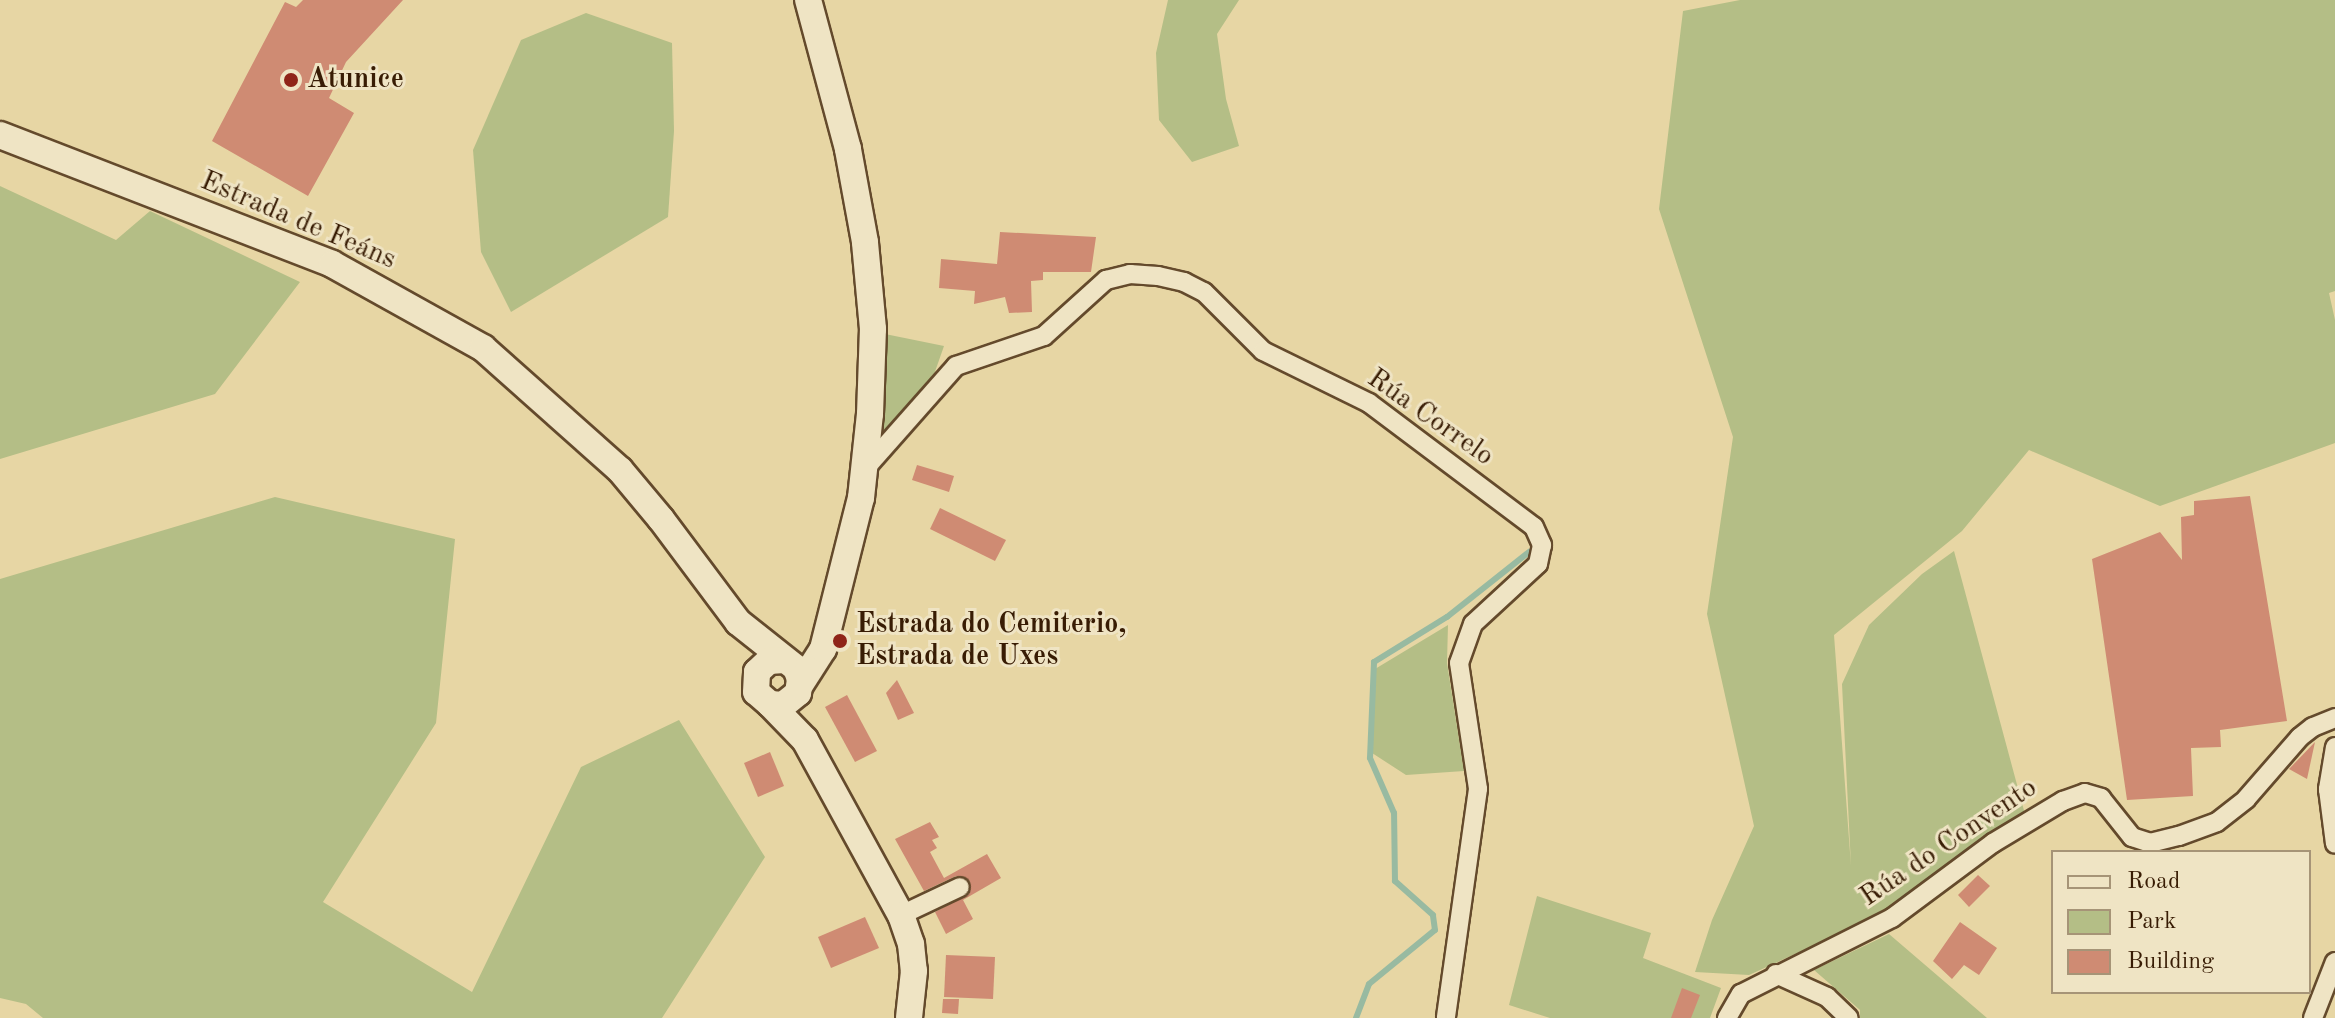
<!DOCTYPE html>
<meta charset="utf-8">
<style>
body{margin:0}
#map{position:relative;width:2335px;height:1018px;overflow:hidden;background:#e7d6a4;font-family:"Old Standard TT",serif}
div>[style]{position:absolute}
.green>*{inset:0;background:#b4be86}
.stream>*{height:6px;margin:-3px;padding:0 3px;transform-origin:3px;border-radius:3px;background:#98baa1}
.building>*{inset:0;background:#cf8b73}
.roads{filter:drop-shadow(2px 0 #644a2c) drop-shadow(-2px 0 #644a2c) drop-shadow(0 2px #644a2c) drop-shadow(0 -2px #644a2c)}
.street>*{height:18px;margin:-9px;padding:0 9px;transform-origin:9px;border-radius:9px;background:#efe4c4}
.secondary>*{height:26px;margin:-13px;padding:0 13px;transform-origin:13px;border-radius:13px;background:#efe4c4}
.dots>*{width:22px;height:22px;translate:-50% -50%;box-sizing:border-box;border:4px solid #efe4c4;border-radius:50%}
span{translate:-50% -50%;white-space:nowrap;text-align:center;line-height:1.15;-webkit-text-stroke:6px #efe4c4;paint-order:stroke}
.poi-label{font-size:28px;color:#381c04;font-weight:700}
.left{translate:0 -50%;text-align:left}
.street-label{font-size:28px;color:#381c04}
.legend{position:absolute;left:2051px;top:850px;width:260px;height:144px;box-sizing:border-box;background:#efe4c4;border:2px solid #a69477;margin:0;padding:10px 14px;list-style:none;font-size:24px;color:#381c04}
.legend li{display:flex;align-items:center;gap:16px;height:40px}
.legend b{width:40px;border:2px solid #a69477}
</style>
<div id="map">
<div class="green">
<div style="clip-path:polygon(1168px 0,1239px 0,1217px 34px,1226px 99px,1239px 146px,1192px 162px,1159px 120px,1156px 53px)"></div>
<div style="clip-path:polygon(1740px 0,2335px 0,2335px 291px,2329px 293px,2335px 320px,2335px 443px,2160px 506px,2029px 450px,1962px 531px,1834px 635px,1851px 866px,1842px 684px,1869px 625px,1922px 574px,1954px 551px,2026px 818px,1894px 909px,1749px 975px,1695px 972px,1712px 920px,1754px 826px,1707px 614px,1733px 437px,1659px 209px,1683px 11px)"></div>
<div style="clip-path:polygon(586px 13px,672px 43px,674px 131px,668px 217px,511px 312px,481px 252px,473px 150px,521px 40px)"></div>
<div style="clip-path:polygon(0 186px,116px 240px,150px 211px,300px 282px,215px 394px,0 459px)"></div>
<div style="clip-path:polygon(885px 334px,944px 346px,931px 383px,882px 438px)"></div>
<div style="clip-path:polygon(275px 497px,455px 539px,436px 723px,323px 902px,472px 992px,581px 767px,679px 720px,765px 857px,662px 1018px,43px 1018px,26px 1004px,0 998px,0 579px)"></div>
<div style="clip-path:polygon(1448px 625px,1447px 663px,1464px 771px,1406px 775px,1369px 751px,1375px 669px)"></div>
<div style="clip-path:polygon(1537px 896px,1651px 933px,1643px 958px,1721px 988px,1710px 1018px,1550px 1018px,1509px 1005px)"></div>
<div style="clip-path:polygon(1889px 934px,1987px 1018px,1860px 1018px,1860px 1010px,1814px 970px)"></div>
</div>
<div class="stream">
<div style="left:1356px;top:1018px;width:36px;rotate:-69deg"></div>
<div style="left:1369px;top:984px;width:85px;rotate:-39.3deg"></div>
<div style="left:1435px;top:930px;width:15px;rotate:-98deg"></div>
<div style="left:1433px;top:915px;width:51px;rotate:-138.2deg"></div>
<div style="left:1395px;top:881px;width:68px;rotate:-90.8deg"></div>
<div style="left:1394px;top:813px;width:60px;rotate:-113.6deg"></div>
<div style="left:1370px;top:758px;width:96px;rotate:-87.6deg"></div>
<div style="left:1374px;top:662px;width:86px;rotate:-31.7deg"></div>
<div style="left:1447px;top:617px;width:105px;rotate:-38.4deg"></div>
</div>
<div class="building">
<div style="clip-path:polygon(303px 0,403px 0,346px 62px,329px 98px,354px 113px,308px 196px,212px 141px,285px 2px,296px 7px)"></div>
<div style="clip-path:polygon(1000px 232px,1096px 237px,1091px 272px,1043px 272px,1043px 280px,1031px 281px,1032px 312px,1009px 313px,1005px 297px,974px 304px,975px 291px,939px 288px,941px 259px,997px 264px)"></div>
<div style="clip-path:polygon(917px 465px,954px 476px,949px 492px,912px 480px)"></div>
<div style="clip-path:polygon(2250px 496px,2287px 721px,2220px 730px,2221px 747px,2191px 748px,2193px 796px,2127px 800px,2092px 559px,2160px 532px,2182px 560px,2181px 517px,2194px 515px,2194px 501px)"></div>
<div style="clip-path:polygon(940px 508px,1006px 540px,995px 561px,930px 529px)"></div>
<div style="clip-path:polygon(897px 680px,914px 713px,898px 720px,886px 693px)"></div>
<div style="clip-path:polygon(847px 695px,877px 751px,855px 762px,825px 707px)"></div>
<div style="clip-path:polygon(2315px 742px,2307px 779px,2289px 769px)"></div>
<div style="clip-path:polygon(770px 752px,784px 786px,758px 797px,744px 763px)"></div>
<div style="clip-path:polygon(930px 822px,939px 837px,932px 840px,937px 848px,930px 852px,944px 878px,987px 854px,1001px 878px,963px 900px,973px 919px,946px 934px,935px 912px,969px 894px,970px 881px,956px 876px,924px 891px,895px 839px)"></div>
<div style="clip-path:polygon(1978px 875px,1990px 886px,1969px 907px,1958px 895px)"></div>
<div style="clip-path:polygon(865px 917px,879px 948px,831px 968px,818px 937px)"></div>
<div style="clip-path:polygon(1960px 922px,1997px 948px,1979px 975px,1964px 965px,1952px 979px,1933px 961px)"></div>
<div style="clip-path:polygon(946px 955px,995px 957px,993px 999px,944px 997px)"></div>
<div style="clip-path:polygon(1682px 988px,1700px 995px,1691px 1018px,1671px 1018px)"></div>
<div style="clip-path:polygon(943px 999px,959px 999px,958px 1014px,942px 1013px)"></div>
</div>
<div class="roads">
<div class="street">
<div style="left:864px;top:470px;width:139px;rotate:-48.5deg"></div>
<div style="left:956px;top:366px;width:93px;rotate:-18.8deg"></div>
<div style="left:1044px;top:336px;width:84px;rotate:-42.1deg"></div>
<div style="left:1106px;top:280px;width:25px;rotate:-14deg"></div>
<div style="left:1130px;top:274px;width:28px;rotate:4deg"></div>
<div style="left:1158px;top:276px;width:27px;rotate:13deg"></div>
<div style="left:1184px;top:282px;width:22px;rotate:27deg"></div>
<div style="left:1204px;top:292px;width:83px;rotate:45deg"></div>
<div style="left:1263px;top:351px;width:118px;rotate:26.1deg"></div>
<div style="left:1369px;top:403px;width:206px;rotate:36.9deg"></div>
<div style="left:1534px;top:527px;width:20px;rotate:66deg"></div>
<div style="left:1542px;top:545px;width:19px;rotate:102deg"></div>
<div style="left:1538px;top:564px;width:88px;rotate:137.3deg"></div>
<div style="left:1473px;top:624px;width:41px;rotate:109.7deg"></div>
<div style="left:1459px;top:663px;width:127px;rotate:81.4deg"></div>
<div style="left:1478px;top:789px;width:231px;rotate:98deg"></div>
<div style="left:2335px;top:747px;width:43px;rotate:99.5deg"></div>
<div style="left:2328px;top:789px;width:55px;rotate:82.7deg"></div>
<div style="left:901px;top:915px;width:65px;rotate:-25.4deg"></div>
<div style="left:1776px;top:974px;width:56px;rotate:24.3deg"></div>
<div style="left:1827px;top:997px;width:30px;rotate:44deg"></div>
<div style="left:1727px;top:1018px;width:28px;rotate:-60deg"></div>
<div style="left:1741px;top:994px;width:169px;rotate:-26.7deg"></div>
<div style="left:1892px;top:918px;width:126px;rotate:-36.6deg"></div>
<div style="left:1993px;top:843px;width:82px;rotate:-31deg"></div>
<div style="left:2063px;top:801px;width:23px;rotate:-20deg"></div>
<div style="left:2085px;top:793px;width:17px;rotate:17deg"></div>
<div style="left:2101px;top:798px;width:50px;rotate:51.5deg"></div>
<div style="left:2132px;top:837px;width:19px;rotate:18deg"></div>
<div style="left:2150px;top:843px;width:30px;rotate:-14deg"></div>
<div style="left:2179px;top:836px;width:40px;rotate:-20.2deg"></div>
<div style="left:2217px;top:822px;width:37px;rotate:-38deg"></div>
<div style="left:2246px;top:799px;width:82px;rotate:-48.9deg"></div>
<div style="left:2300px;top:737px;width:16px;rotate:-38deg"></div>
<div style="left:2313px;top:727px;width:24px;rotate:-22deg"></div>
<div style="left:2313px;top:1018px;width:60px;rotate:-68.6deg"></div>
</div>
<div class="secondary">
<div style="left:0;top:135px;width:356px;rotate:21.2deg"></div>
<div style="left:332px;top:264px;width:173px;rotate:29.1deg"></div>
<div style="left:483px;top:348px;width:183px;rotate:41.7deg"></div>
<div style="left:620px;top:470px;width:64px;rotate:50.1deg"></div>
<div style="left:661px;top:519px;width:129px;rotate:53.2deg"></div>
<div style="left:738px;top:622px;width:74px;rotate:38.4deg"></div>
<div style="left:796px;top:668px;width:12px;rotate:70deg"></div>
<div style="left:800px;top:679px;width:14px;rotate:98deg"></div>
<div style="left:798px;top:693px;width:19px;rotate:141deg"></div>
<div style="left:783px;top:705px;width:13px;rotate:-176deg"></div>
<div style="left:770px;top:704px;width:18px;rotate:-139deg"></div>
<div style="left:756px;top:692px;width:20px;rotate:-87deg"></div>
<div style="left:757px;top:672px;width:16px;rotate:-43deg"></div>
<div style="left:769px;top:661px;width:15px;rotate:-4deg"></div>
<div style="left:800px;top:685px;width:43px;rotate:-57.4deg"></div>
<div style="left:823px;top:649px;width:156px;rotate:-75.9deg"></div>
<div style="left:861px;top:498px;width:84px;rotate:-83.9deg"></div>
<div style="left:870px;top:414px;width:85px;rotate:-88deg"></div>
<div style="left:873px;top:329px;width:87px;rotate:-95.3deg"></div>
<div style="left:865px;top:242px;width:95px;rotate:-100.4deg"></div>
<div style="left:848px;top:149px;width:154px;rotate:-105deg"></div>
<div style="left:770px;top:704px;width:50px;rotate:45.8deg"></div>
<div style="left:805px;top:740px;width:200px;rotate:61.3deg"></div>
<div style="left:901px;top:915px;width:31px;rotate:71deg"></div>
<div style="left:911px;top:944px;width:27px;rotate:84deg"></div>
<div style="left:914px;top:971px;width:47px;rotate:96.1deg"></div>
</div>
</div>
<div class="dots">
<div style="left:291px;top:80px;background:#8f2418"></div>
<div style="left:840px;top:641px;background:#8f2418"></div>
</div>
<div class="poi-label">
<span class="left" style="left:307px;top:80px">Atunice</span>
<span class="left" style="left:856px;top:641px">Estrada do Cemiterio,<br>Estrada de Uxes</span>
</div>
<div class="street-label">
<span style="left:298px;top:221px;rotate:23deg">Estrada de Feáns</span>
<span style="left:1430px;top:418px;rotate:35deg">Rúa Correlo</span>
<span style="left:1949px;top:843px;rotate:-34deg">Rúa do Convento</span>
</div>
<ul class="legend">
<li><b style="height:10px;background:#efe4c4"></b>Road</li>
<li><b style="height:22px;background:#b4be86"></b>Park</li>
<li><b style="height:22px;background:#cf8b73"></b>Building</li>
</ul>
</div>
